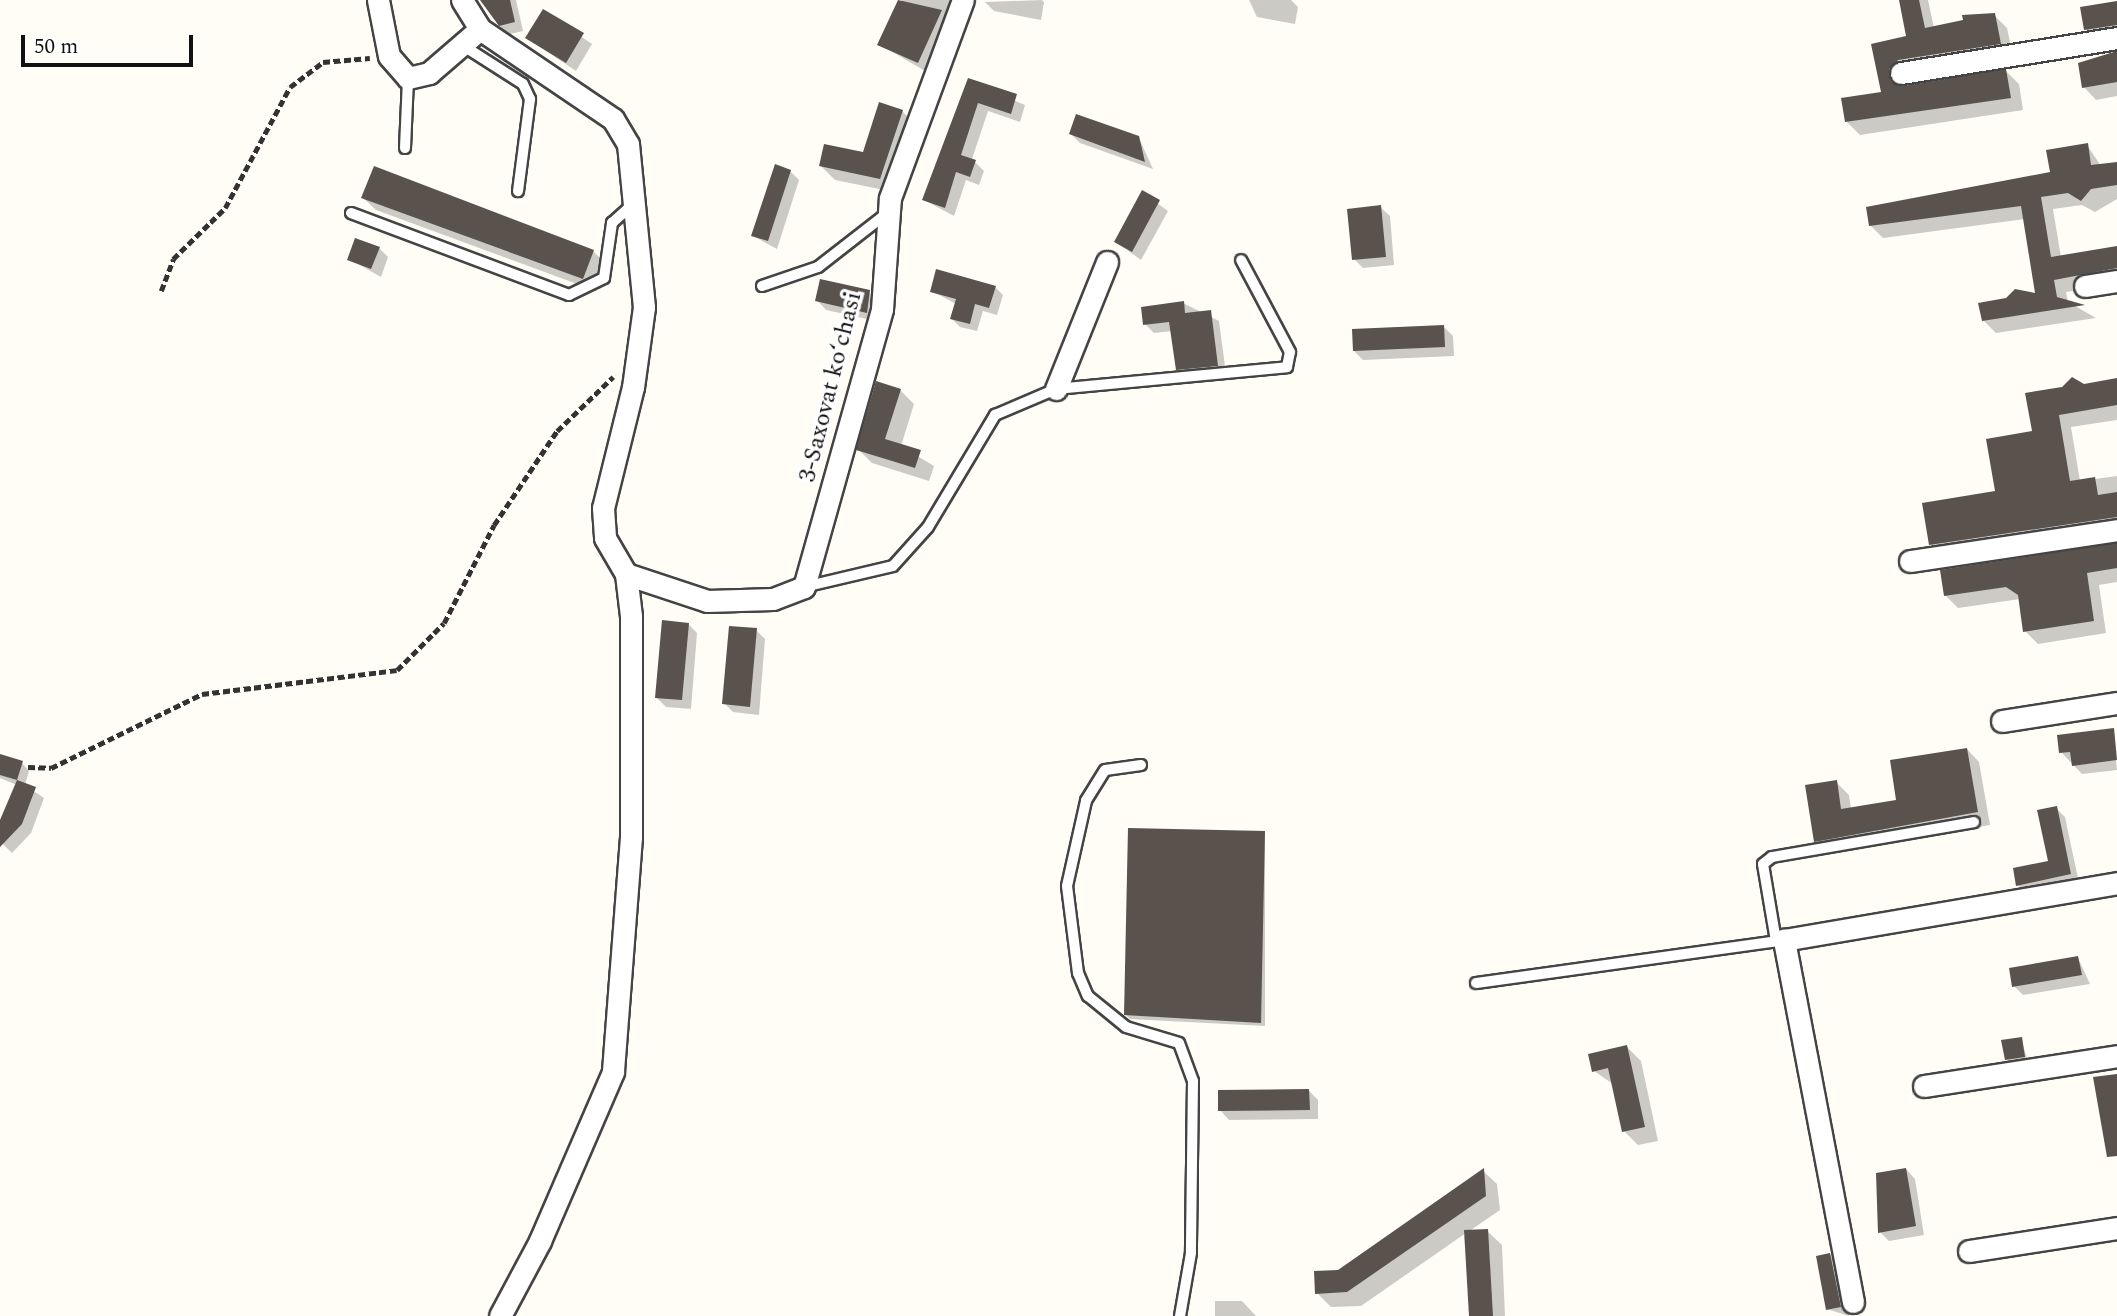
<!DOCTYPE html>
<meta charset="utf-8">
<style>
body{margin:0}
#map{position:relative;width:2117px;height:1316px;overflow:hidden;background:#fffdf5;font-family:Spectral,serif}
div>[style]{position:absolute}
.shadow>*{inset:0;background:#0003}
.building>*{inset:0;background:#5a524d}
.path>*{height:4.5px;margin-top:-2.25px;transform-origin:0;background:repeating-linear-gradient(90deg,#333 0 7px,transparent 0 10.5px)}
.roads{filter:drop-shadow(2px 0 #444) drop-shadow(-2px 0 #444) drop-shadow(0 2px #444) drop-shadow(0 -2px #444)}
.lane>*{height:10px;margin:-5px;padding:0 5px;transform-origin:5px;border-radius:5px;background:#fff}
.street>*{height:21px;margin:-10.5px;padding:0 10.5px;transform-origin:10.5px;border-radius:10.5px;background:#fff}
span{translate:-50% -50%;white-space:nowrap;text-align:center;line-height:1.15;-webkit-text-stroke:7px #fff;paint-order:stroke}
.street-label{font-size:24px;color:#111}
.scale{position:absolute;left:21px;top:35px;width:172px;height:32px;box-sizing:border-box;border:4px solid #111;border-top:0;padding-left:9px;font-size:21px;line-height:24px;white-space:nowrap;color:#111;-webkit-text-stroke:5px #fff;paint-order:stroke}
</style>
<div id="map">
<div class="shadow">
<div style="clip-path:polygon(485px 0,516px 0,523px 31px,510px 34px,501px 28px)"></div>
<div style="clip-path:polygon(902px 0,965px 0,930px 74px,879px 44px)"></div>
<div style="clip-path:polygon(1249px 0,1291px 0,1298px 7px,1295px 24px,1257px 17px)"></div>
<div style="clip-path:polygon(1901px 0,1928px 0,1934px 28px,1994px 15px,2007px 28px,2013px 56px,1912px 73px,1902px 88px,2006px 71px,2019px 84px,2023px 110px,1860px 135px,1847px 122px,1883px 93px,1873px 45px,1908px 37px)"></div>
<div style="clip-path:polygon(985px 2px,1042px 0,1044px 2px,1041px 20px,994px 11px)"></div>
<div style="clip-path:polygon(2117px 3px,2117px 40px,2098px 42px,2085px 29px)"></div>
<div style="clip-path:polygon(544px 11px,592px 44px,576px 71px,527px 38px)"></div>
<div style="clip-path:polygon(2117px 53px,2117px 96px,2096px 100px,2084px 87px)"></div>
<div style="clip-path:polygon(969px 81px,1025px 105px,1020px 122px,988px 111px,972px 159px,984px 171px,979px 185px,966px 180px,954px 216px,924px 200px)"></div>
<div style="clip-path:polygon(902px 111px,916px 125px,894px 192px,835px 180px,821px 166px,864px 154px)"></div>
<div style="clip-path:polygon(1071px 134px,1139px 138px,1153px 169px,1080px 143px)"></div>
<div style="clip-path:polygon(2087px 145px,2101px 166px,2117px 163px,2117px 199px,2095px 212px,2082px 205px,2053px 209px,2061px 257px,2117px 248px,2117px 284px,2066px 292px,2068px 302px,2096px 318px,1996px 333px,1983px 320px,2037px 295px,2025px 219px,1883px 238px,1870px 225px,2052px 174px)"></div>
<div style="clip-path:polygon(790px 171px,799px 180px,777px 249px,753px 236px)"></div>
<div style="clip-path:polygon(1143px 193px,1168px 211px,1141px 260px,1116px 242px)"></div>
<div style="clip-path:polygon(363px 198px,593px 251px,606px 264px,596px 291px,376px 210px)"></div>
<div style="clip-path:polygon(1380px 207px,1390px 216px,1394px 265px,1363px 268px,1354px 259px)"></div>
<div style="clip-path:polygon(379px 248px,388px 257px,381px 277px,349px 259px)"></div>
<div style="clip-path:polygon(995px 287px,1003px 295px,997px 315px,983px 311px,977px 331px,960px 327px,952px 319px,956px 304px,932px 291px)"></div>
<div style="clip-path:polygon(869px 292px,878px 301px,876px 321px,826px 310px,817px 300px)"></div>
<div style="clip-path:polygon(1183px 303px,1219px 321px,1226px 374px,1186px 378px,1177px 369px,1172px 331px,1154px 333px,1145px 324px)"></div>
<div style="clip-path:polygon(1444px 327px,1453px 336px,1454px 356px,1363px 360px,1354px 351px)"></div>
<div style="clip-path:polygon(2117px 380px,2117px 420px,2071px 427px,2080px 481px,2117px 476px,2117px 533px,1943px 557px,1930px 544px,1998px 492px,2034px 432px,2083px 385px)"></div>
<div style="clip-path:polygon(900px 390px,914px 404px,901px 446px,934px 466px,929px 481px,872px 463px,858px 449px)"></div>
<div style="clip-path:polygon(2117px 545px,2117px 582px,2099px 585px,2106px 633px,2038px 644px,2025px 631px,2020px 599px,1958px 608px,1945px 595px)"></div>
<div style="clip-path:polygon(688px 624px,697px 633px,691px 709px,666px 707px,657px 698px)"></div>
<div style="clip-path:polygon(756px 630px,765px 639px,759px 715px,733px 712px,724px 703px)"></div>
<div style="clip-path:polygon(2113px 730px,2117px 770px,2082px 774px,2061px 752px)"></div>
<div style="clip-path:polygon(1967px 749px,1979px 762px,1990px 825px,1829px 853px,1816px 841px,1836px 782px,1849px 795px,1851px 809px,1898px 802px)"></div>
<div style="clip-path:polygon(0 756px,22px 763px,29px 771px,25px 785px,44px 798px,31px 833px,12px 853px,0 841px,0 822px,17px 785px,0 778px)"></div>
<div style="clip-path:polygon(2056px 808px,2065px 817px,2079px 883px,2027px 894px,2018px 885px,2050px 862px)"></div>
<div style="clip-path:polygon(1265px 833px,1265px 1026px,1130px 1019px,1126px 1015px)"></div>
<div style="clip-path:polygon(2078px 958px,2090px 984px,2023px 995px,2014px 986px)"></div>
<div style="clip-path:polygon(2021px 1039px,2028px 1061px,2010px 1063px,2006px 1059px)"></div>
<div style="clip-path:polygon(1627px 1047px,1641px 1061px,1658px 1141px,1638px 1145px,1624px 1131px,1613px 1084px,1594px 1071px)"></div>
<div style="clip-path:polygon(1309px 1091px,1318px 1100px,1318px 1119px,1229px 1120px,1220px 1110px)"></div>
<div style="clip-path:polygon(1906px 1169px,1915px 1179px,1924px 1235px,1889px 1241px,1880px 1232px)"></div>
<div style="clip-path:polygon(1483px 1171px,1497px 1184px,1500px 1210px,1468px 1232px,1487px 1231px,1502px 1245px,1505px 1316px,1471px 1316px,1466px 1233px,1361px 1306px,1331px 1307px,1317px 1293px)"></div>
<div style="clip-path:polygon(1830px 1255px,1839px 1264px,1849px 1316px,1827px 1309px)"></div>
<div style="clip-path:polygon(1215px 1301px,1242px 1301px,1256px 1316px,1215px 1316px)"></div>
</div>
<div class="building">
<div style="clip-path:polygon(480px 0,510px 0,515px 22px,499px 26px)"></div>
<div style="clip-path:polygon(898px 0,942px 10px,918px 63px,877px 45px)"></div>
<div style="clip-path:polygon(1899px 0,1919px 0,1925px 28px,1963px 20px,1962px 15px,1995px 13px,2001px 44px,1898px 60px,1889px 69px,1891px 82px,1903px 86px,2006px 69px,2011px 98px,1845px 122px,1841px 98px,1881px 92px,1871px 44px,1906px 36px)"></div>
<div style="clip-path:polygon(2117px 1px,2117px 25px,2084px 30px,2080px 7px)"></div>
<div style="clip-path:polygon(543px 9px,584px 33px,566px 63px,525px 38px)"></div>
<div style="clip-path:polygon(2117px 51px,2117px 82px,2082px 88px,2078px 63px)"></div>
<div style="clip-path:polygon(968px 78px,1017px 94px,1011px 114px,978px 103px,961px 155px,976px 160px,970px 177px,956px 172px,945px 208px,922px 200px)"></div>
<div style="clip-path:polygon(879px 102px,903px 110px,880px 179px,819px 166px,824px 144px,863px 152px)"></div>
<div style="clip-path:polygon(1076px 114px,1139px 136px,1145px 162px,1069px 134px)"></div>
<div style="clip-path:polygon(2088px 143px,2091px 165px,2117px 162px,2117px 185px,2091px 189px,2081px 201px,2068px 193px,2041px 197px,2051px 257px,2117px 246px,2117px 268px,2054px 280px,2057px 297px,2085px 305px,1982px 321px,1978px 303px,2006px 298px,2015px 289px,2035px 293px,2021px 206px,1869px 226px,1866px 207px,2050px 172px,2046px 150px)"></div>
<div style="clip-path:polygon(775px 164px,791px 170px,768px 241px,751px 236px)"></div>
<div style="clip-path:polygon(374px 166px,594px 250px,583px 279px,361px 198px)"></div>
<div style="clip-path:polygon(1142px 190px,1160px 200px,1132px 252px,1114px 242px)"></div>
<div style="clip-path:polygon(1381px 205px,1386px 257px,1352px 260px,1347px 209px)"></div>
<div style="clip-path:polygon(355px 238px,380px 247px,371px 269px,347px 260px)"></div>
<div style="clip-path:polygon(936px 269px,996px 286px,989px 308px,975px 304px,970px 324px,950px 319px,956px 299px,930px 292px)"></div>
<div style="clip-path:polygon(820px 279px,870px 290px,867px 313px,815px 301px)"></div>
<div style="clip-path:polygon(1184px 301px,1185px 313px,1211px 310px,1218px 366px,1176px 370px,1169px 322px,1143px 325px,1141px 307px)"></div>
<div style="clip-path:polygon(1444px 325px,1445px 347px,1353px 351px,1352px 329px)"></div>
<div style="clip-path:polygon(2072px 377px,2084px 384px,2117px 378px,2117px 405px,2059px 415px,2070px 481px,2095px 477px,2098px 495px,2117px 492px,2117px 517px,1929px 545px,1922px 503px,1995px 491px,1986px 439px,2032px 431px,2025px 393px,2062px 387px)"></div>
<div style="clip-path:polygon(876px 381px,901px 389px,885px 439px,921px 450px,915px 468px,856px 450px)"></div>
<div style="clip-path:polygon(2117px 543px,2117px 568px,2087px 573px,2094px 621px,2023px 632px,2018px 595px,2006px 587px,1944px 596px,1940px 570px)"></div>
<div style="clip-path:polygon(662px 620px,689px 623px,682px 700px,655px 698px)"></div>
<div style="clip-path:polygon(729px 626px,757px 628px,750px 707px,722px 704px)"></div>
<div style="clip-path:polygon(2114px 728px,2117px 760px,2072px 766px,2070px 752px,2059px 753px,2057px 735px)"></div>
<div style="clip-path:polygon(1967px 748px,1978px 812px,1814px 842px,1805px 785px,1837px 780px,1841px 809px,1896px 800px,1890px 760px)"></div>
<div style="clip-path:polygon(0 754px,23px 761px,17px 780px,0 775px)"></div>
<div style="clip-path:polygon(17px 780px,36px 787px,22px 824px,0 847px,0 820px)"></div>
<div style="clip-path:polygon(2057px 806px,2071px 874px,2016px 886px,2013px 868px,2048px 861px,2037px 810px)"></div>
<div style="clip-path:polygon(1128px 828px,1265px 831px,1261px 1023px,1124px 1015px)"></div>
<div style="clip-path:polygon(2078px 956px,2082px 975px,2012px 987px,2009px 968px)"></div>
<div style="clip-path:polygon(2022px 1037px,2025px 1057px,2005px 1060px,2001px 1040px)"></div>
<div style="clip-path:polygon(1627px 1045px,1645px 1127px,1622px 1132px,1608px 1068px,1592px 1072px,1588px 1054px)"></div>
<div style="clip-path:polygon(2117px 1074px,2117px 1156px,2107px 1157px,2093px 1077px)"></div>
<div style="clip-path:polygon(1309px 1089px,1310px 1110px,1218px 1111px,1218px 1090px)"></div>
<div style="clip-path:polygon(1484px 1168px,1486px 1196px,1347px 1292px,1315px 1294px,1314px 1271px,1338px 1270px)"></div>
<div style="clip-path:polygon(1906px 1168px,1916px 1226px,1878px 1233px,1876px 1173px)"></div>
<div style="clip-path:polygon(1488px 1229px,1493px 1316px,1469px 1316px,1464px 1230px)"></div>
<div style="clip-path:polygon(1830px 1253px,1841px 1307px,1826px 1310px,1816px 1256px)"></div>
</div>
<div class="path">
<div style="left:161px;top:291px;width:34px;rotate:-69deg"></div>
<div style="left:173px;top:259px;width:73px;rotate:-44.4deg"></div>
<div style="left:225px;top:208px;width:137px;rotate:-61.8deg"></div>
<div style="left:290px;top:87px;width:41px;rotate:-37.1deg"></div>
<div style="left:323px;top:62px;width:47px;rotate:-4.9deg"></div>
<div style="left:28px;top:767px;width:23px;rotate:2deg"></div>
<div style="left:51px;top:768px;width:168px;rotate:-26.1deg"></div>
<div style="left:202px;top:694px;width:196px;rotate:-7deg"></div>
<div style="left:397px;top:670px;width:66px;rotate:-45deg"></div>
<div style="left:444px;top:623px;width:110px;rotate:-63deg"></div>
<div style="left:494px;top:525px;width:113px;rotate:-56.2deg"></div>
<div style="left:557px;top:431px;width:78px;rotate:-44deg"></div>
</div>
<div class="roads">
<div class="lane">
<div style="left:462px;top:45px;width:72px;rotate:32.6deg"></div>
<div style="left:523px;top:84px;width:17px;rotate:65deg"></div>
<div style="left:530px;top:99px;width:93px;rotate:97.4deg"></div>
<div style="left:405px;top:148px;width:70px;rotate:-87.5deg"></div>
<div style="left:351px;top:213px;width:233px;rotate:20.6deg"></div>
<div style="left:569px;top:295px;width:39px;rotate:-26deg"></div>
<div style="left:604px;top:278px;width:56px;rotate:-81.7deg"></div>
<div style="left:612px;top:223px;width:30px;rotate:-42deg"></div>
<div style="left:762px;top:286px;width:59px;rotate:-18.7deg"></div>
<div style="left:818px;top:267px;width:86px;rotate:-37.9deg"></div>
<div style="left:804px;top:587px;width:91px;rotate:-13.3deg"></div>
<div style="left:893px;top:566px;width:52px;rotate:-48.1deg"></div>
<div style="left:928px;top:527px;width:131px;rotate:-59.1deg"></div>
<div style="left:995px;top:415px;width:66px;rotate:-23.1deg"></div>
<div style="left:1056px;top:389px;width:232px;rotate:-5.4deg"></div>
<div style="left:1287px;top:367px;width:15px;rotate:-79deg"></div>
<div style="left:1290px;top:352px;width:104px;rotate:-118deg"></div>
<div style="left:1141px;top:765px;width:36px;rotate:172deg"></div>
<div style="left:1105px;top:770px;width:36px;rotate:122deg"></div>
<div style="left:1086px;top:801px;width:87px;rotate:102.6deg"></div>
<div style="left:1067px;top:886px;width:88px;rotate:82.8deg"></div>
<div style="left:1078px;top:973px;width:25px;rotate:67deg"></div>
<div style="left:1088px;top:996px;width:49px;rotate:39.2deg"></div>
<div style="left:1126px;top:1027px;width:55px;rotate:16.8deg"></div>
<div style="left:1179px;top:1043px;width:40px;rotate:69.8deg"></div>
<div style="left:1193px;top:1081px;width:172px;rotate:90.7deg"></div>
<div style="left:1191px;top:1253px;width:64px;rotate:99.9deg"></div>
<div style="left:1776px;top:941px;width:78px;rotate:-99.6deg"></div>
<div style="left:1763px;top:864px;width:11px;rotate:-38deg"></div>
<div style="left:1772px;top:857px;width:205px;rotate:-9.8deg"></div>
<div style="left:1476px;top:983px;width:311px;rotate:-7.9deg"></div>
</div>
<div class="street">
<div style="left:378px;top:0;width:57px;rotate:78.9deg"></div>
<div style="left:389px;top:56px;width:29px;rotate:49deg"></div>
<div style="left:408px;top:78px;width:22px;rotate:-13deg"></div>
<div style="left:429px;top:73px;width:67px;rotate:-40.8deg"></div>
<div style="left:462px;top:0;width:34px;rotate:58deg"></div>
<div style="left:480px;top:29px;width:161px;rotate:34.1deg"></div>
<div style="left:613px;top:119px;width:29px;rotate:59deg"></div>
<div style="left:628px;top:144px;width:164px;rotate:84.4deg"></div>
<div style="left:644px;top:307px;width:81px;rotate:97.8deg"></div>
<div style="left:633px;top:387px;width:125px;rotate:103.9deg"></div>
<div style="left:603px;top:508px;width:30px;rotate:86deg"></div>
<div style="left:605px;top:538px;width:42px;rotate:59.7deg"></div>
<div style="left:626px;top:574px;width:42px;rotate:83.2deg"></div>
<div style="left:631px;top:616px;width:221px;rotate:90deg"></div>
<div style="left:631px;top:837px;width:236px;rotate:94.4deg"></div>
<div style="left:613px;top:1072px;width:184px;rotate:113.4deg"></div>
<div style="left:540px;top:1241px;width:85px;rotate:118.1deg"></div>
<div style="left:1901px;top:73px;width:219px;rotate:-9.2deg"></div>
<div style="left:2085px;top:286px;width:32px;rotate:-9deg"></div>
<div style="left:1056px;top:389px;width:137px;rotate:-68.1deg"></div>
<div style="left:1910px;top:561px;width:209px;rotate:-8.5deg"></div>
<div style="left:626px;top:574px;width:85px;rotate:18.4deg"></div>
<div style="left:707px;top:601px;width:66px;rotate:-1.7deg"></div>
<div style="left:773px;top:599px;width:33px;rotate:-21deg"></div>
<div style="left:804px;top:587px;width:289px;rotate:-74.3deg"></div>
<div style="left:882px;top:309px;width:111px;rotate:-85.9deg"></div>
<div style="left:890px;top:198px;width:211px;rotate:-69.8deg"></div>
<div style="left:2002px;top:721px;width:116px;rotate:-8.9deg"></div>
<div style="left:1924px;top:1086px;width:195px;rotate:-8.8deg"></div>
<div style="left:1969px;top:1251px;width:150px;rotate:-8.8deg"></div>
<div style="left:1853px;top:1302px;width:369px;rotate:-100.8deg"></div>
<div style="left:1784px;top:940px;width:338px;rotate:-9.7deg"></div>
</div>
</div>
<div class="street-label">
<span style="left:831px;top:387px;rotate:-76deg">3-Saxovat koʻchasi</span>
</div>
<div class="scale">50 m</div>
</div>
